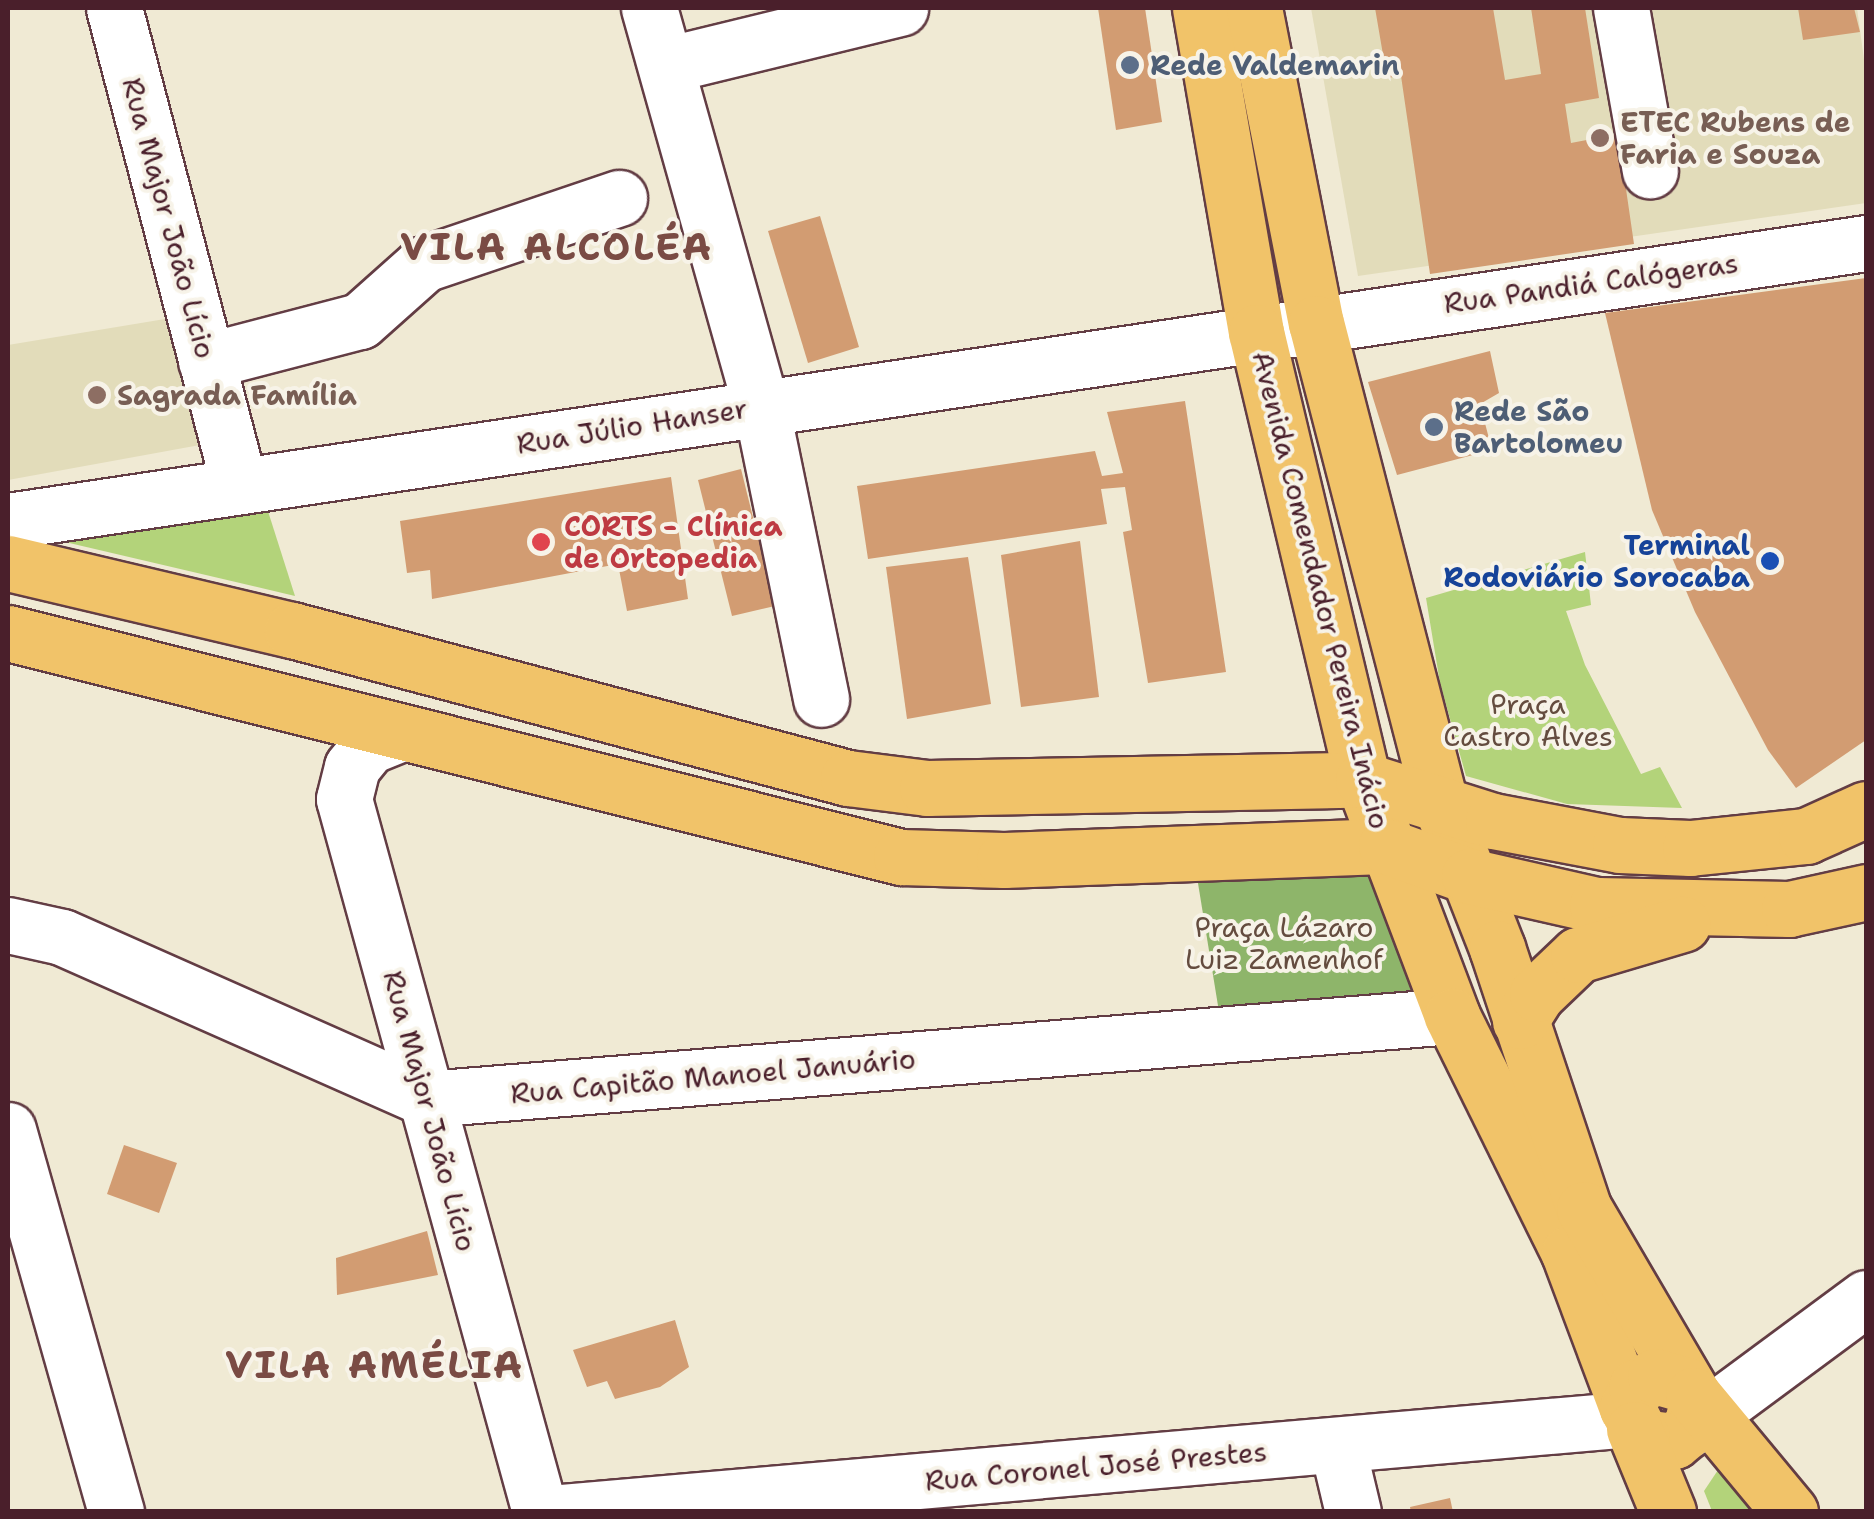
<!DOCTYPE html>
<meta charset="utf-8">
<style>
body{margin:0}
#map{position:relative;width:1874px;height:1519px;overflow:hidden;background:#f0ead4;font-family:"Shantell Sans",sans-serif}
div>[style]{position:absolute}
.built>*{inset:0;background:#e2dcba}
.green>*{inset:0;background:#b3d37a}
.forest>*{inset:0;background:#8eb56a}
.building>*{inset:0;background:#d29c72}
.roads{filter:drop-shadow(2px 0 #633d44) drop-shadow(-2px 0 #633d44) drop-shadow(0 2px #633d44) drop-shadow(0 -2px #633d44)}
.minor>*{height:55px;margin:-27.5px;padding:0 27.5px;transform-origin:27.5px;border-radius:27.5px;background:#fff}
.major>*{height:55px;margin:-27.5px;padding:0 27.5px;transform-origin:27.5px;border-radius:27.5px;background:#f1c369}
.dots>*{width:28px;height:28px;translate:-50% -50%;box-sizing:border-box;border:5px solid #f7f3e8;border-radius:50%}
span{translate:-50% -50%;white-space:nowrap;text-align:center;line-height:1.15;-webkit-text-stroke:8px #f7f3e8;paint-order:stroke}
.service-label{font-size:28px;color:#4e5e75;font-weight:700}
.left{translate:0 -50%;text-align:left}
.education-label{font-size:28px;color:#785e54;font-weight:700}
.street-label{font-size:28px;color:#4a1f2b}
.health-label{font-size:28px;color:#be3a42;font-weight:700}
.transit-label{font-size:28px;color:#164399;font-weight:700}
.right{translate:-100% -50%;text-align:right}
.park-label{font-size:28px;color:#644c3f}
.district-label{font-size:38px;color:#7a4b44;font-weight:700;letter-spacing:2.5px}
.frame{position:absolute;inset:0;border:10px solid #4a1f2b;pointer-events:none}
</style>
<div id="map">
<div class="built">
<div style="clip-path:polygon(1311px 8px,1857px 8px,1866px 74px,1866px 203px,1358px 276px)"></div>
<div style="clip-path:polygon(165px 319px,200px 445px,8px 480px,8px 345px)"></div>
</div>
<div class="green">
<div style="clip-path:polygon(266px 505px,295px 596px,65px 542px)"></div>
<div style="clip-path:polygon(1585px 552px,1591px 605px,1566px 611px,1585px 665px,1641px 774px,1660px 767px,1682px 808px,1567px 804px,1466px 776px,1440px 683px,1426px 598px)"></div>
<div style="clip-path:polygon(1718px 1470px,1743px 1480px,1769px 1511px,1712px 1511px,1704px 1491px)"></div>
</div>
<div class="forest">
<div style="clip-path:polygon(1375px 869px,1419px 997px,1221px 1024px,1196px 871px)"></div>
</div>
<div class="building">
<div style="clip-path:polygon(1098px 8px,1145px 8px,1162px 122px,1116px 130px)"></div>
<div style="clip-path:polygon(1375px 8px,1493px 8px,1505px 80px,1541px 74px,1531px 8px,1585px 8px,1599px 98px,1565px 104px,1571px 143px,1618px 134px,1634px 244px,1430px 274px,1401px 76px,1387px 78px)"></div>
<div style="clip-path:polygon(1798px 8px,1854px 8px,1860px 32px,1803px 40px)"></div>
<div style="clip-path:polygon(820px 216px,859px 347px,808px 363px,768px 231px)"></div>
<div style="clip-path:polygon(1866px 278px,1866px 740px,1796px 788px,1768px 750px,1695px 612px,1652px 510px,1605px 313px)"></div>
<div style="clip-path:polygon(1490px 351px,1499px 393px,1480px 404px,1492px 450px,1397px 475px,1368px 382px)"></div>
<div style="clip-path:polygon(1185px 401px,1226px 672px,1148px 683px,1123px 532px,1132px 530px,1125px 487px,1101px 489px,1107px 524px,868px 559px,857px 486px,1095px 451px,1102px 476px,1123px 473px,1107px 412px)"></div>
<div style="clip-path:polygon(741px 469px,775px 606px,732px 616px,698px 480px)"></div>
<div style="clip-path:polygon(671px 477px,688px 599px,627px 611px,618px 564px,432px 599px,430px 570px,407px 573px,400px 521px)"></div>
<div style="clip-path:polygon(1080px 541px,1099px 697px,1021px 707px,1001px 555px)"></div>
<div style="clip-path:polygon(968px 557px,991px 704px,907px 719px,886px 567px)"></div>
<div style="clip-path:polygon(124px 1145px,177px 1163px,159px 1213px,107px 1194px)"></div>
<div style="clip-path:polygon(427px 1231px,438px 1275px,337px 1295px,336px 1258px)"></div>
<div style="clip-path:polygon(675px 1320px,689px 1367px,660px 1387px,615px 1399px,607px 1381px,587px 1387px,573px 1350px)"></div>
<div style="clip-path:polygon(1450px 1498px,1453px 1512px,1411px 1512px,1410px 1507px)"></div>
</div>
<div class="roads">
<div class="minor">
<div style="left:114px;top:8px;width:494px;rotate:75.3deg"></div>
<div style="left:649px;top:8px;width:413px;rotate:74.3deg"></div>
<div style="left:761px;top:406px;width:299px;rotate:78.4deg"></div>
<div style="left:1621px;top:8px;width:165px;rotate:79.9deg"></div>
<div style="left:670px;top:64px;width:237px;rotate:-13.7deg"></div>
<div style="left:206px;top:361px;width:159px;rotate:-14.6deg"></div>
<div style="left:360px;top:321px;width:86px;rotate:-41.7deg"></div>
<div style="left:424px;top:264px;width:206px;rotate:-18.7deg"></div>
<div style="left:8px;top:521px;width:1879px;rotate:-8.51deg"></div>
<div style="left:399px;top:734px;width:32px;rotate:158deg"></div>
<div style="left:369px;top:746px;width:27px;rotate:129deg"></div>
<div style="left:352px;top:767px;width:33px;rotate:104deg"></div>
<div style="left:344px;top:799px;width:739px;rotate:74.63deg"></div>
<div style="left:8px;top:925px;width:55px;rotate:12.5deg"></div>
<div style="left:62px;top:937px;width:399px;rotate:23.9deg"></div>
<div style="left:427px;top:1099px;width:1028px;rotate:-4.63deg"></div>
<div style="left:8px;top:1130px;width:397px;rotate:74.2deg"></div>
<div style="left:1689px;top:1429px;width:220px;rotate:-36.5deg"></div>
<div style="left:1337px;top:1445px;width:69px;rotate:76.6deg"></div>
<div style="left:562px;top:1512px;width:1071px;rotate:-4.98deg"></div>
</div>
<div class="major">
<div style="left:1200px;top:8px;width:329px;rotate:80.2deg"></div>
<div style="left:1256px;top:332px;width:461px;rotate:76.6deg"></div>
<div style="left:1363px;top:780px;width:252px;rotate:69.3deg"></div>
<div style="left:1452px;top:1016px;width:264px;rotate:63.7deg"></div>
<div style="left:1569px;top:1253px;width:165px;rotate:69.5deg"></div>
<div style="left:1254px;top:8px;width:321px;rotate:78.9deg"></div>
<div style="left:1316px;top:323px;width:498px;rotate:75.5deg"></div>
<div style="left:1441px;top:805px;width:154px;rotate:68.6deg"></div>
<div style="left:1497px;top:948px;width:275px;rotate:71.6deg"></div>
<div style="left:1584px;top:1209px;width:216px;rotate:59.6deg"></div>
<div style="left:1693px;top:1395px;width:10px;rotate:73deg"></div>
<div style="left:1696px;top:1405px;width:23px;rotate:103deg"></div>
<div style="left:1691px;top:1427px;width:22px;rotate:141deg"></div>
<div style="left:1674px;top:1441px;width:32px;rotate:-173deg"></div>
<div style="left:1642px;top:1437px;width:33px;rotate:-117deg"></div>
<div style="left:1627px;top:1408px;width:23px;rotate:-67deg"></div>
<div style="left:1636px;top:1387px;width:22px;rotate:-30deg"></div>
<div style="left:1655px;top:1376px;width:33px;rotate:16deg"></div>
<div style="left:8px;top:563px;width:292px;rotate:13.3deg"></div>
<div style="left:292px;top:630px;width:575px;rotate:14.91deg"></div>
<div style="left:848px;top:778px;width:80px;rotate:7.2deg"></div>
<div style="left:927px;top:788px;width:436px;rotate:-1.1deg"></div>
<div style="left:1363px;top:780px;width:136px;rotate:17.5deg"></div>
<div style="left:1493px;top:821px;width:129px;rotate:10.7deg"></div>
<div style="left:1620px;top:845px;width:70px;rotate:2.5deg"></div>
<div style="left:1690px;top:848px;width:117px;rotate:-5.9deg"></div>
<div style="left:1806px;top:836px;width:66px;rotate:-24.2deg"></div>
<div style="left:8px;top:633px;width:921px;rotate:14.08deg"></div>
<div style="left:901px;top:857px;width:103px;rotate:1.7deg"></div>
<div style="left:1004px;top:860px;width:382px;rotate:-2.1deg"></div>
<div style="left:1386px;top:846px;width:88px;rotate:19.9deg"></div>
<div style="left:1469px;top:876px;width:131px;rotate:12.8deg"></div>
<div style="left:1597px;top:905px;width:192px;rotate:1.2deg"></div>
<div style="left:1789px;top:909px;width:79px;rotate:-12.4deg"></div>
<div style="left:1520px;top:1021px;width:32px;rotate:-58deg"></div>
<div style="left:1537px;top:994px;width:57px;rotate:-43.6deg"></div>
<div style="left:1578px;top:955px;width:109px;rotate:-16.6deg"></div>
<div style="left:1693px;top:1395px;width:152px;rotate:50.3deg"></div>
<div style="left:1634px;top:1429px;width:90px;rotate:67.7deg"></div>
</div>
</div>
<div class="dots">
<div style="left:1130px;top:65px;background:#5c6f8a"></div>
<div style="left:1600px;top:138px;background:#8d6e63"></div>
<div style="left:97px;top:395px;background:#8d6e63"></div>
<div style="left:1434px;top:427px;background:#5c6f8a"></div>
<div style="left:541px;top:542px;background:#e0444e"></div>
<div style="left:1770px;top:561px;background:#1a4fb4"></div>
</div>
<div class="service-label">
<span class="left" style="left:1150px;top:65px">Rede Valdemarin</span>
<span class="left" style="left:1454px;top:427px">Rede São<br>Bartolomeu</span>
</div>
<div class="education-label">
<span class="left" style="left:1620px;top:138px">ETEC Rubens de<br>Faria e Souza</span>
<span class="left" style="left:117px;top:395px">Sagrada Família</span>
</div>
<div class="street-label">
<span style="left:169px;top:218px;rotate:75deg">Rua Major João Lício</span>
<span style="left:1591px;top:283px;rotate:-8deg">Rua Pandiá Calógeras</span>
<span style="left:632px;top:426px;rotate:-9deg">Rua Júlio Hanser</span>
<span style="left:1321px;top:590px;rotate:76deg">Avenida Comendador Pereira Inácio</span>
<span style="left:713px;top:1076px;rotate:-5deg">Rua Capitão Manoel Januário</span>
<span style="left:430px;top:1111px;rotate:75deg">Rua Major João Lício</span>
<span style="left:1096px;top:1466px;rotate:-5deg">Rua Coronel José Prestes</span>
</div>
<div class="health-label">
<span class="left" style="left:564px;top:542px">CORTS - Clínica<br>de Ortopedia</span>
</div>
<div class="transit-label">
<span class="right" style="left:1750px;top:561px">Terminal<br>Rodoviário Sorocaba</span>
</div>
<div class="park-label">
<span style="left:1528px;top:720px">Praça<br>Castro Alves</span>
<span style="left:1284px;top:943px">Praça Lázaro<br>Luiz Zamenhof</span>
</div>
<div class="district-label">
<span style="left:557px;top:247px">VILA ALCOLÉA</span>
<span style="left:375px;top:1365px">VILA AMÉLIA</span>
</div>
<div class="frame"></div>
</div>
